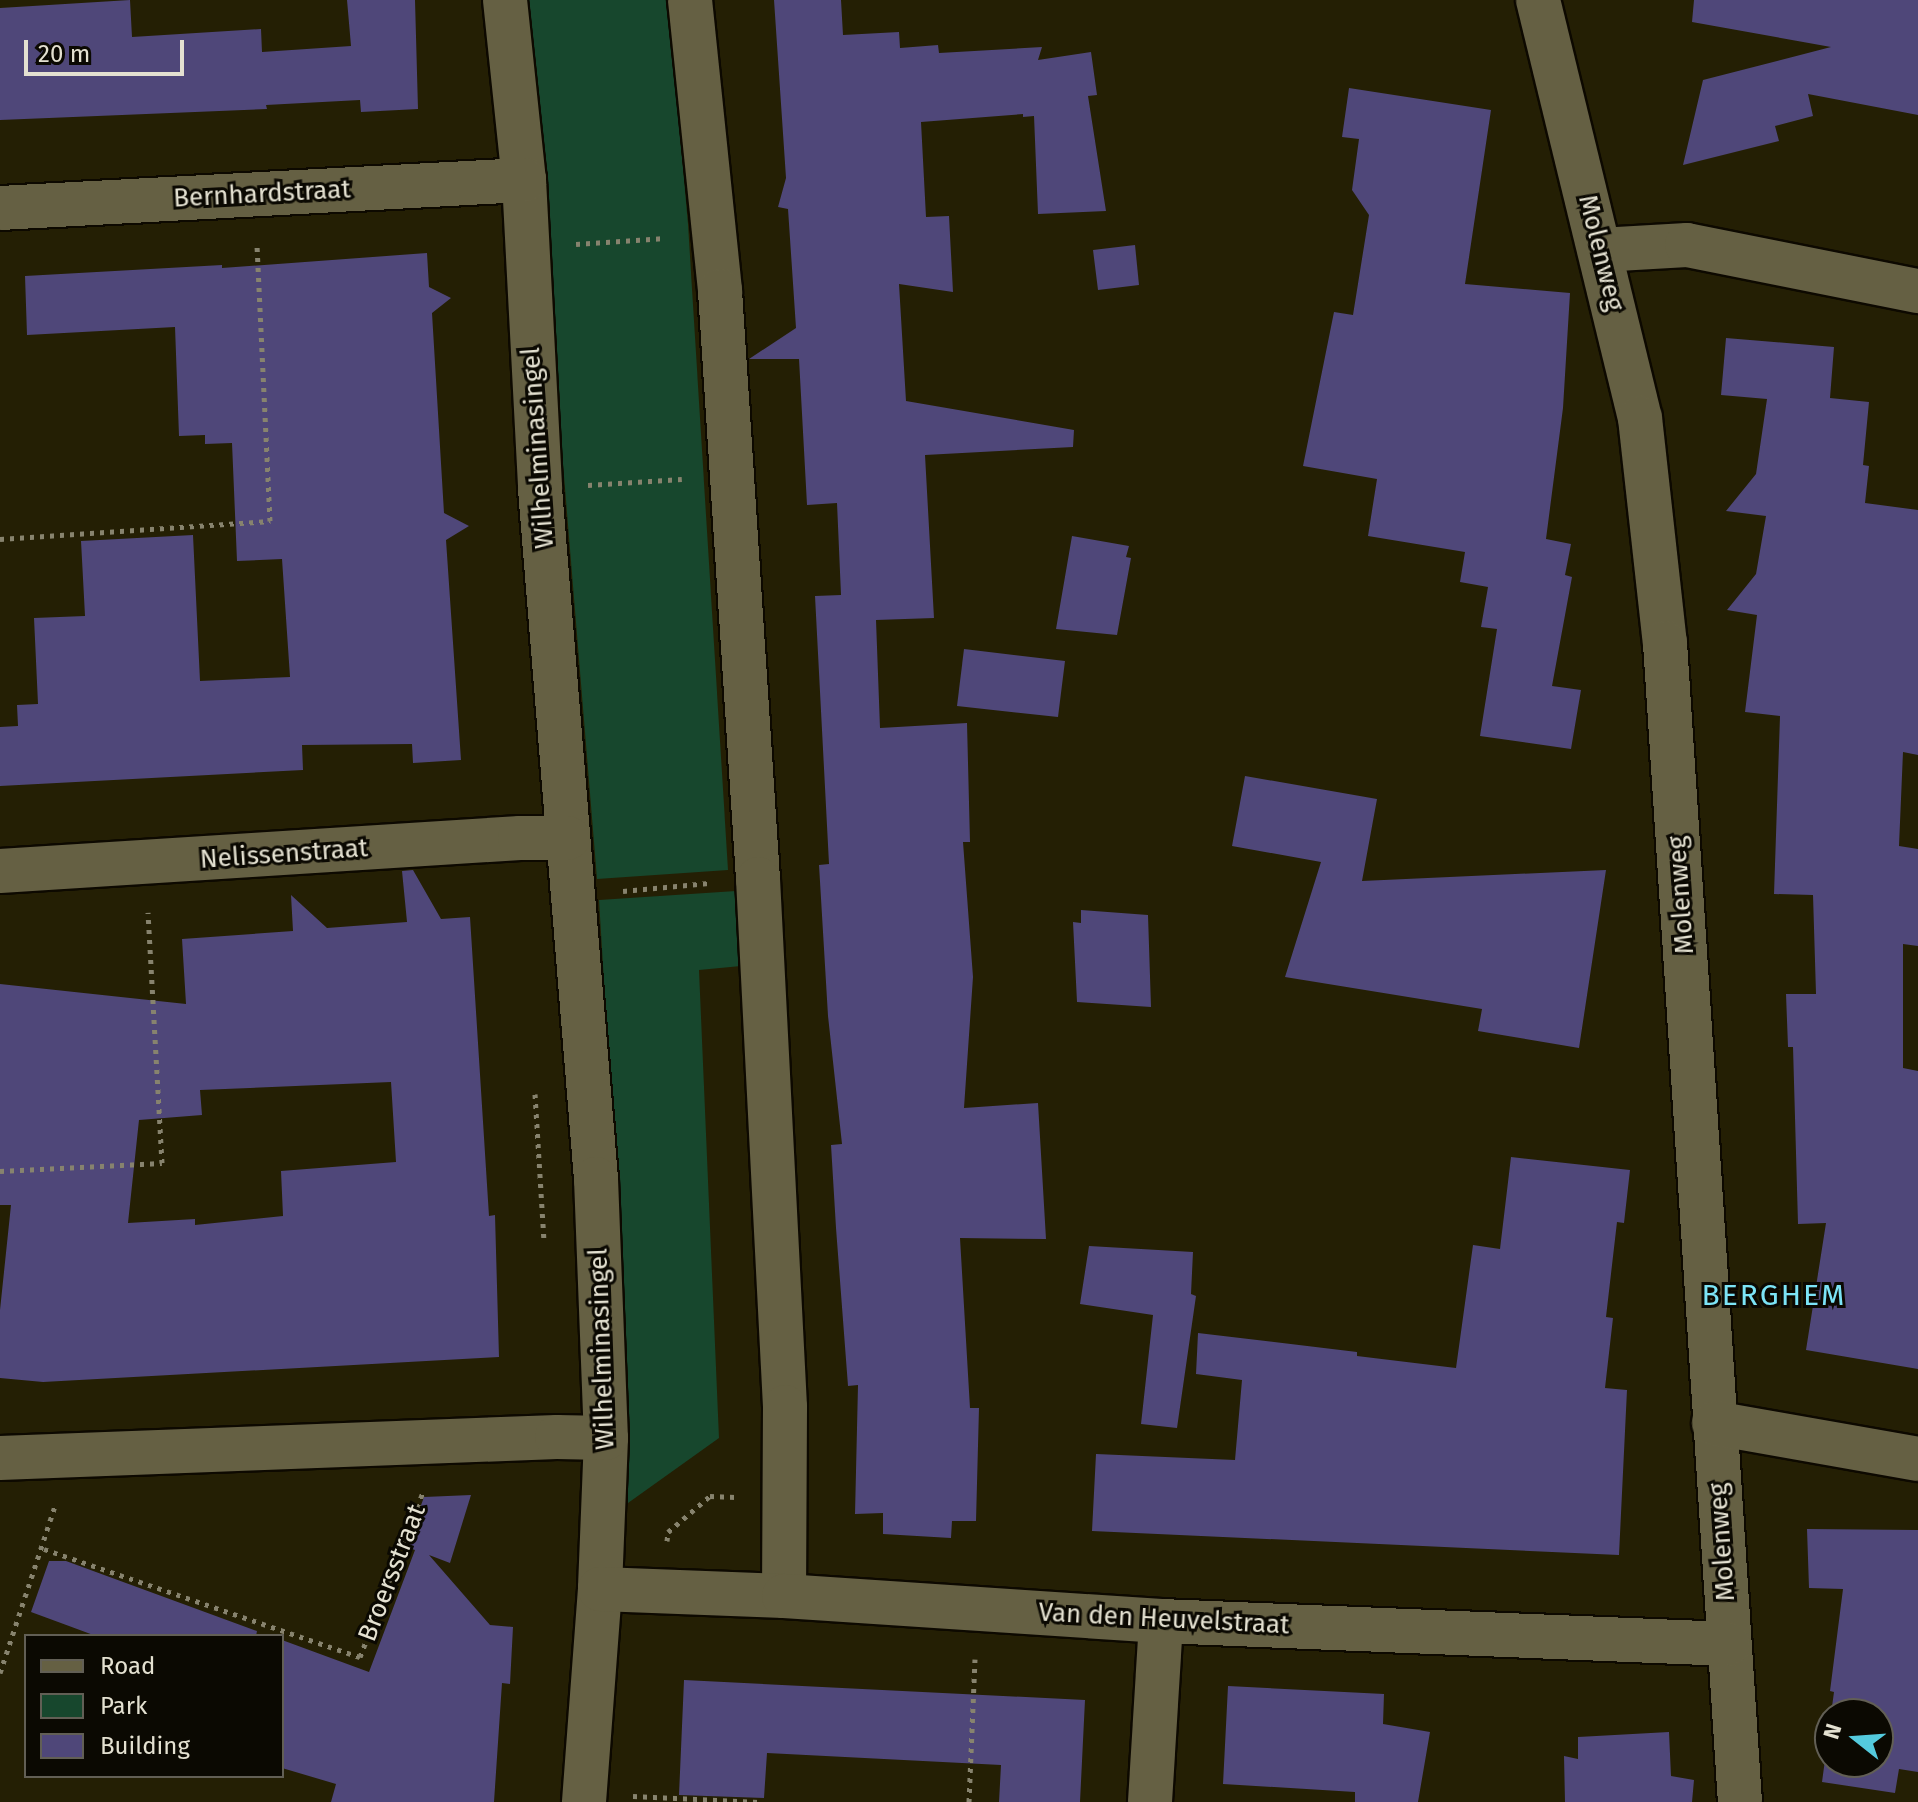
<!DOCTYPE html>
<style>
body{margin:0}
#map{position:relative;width:1918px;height:1802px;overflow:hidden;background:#241f04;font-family:"Fira Sans",sans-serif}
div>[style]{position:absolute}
.green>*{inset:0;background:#17472d}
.building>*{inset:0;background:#4f4779}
.path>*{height:5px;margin-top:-2.5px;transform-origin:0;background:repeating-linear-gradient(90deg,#87836e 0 4px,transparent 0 10px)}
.roads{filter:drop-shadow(2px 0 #0d0900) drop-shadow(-2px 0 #0d0900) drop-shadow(0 2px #0d0900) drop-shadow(0 -2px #0d0900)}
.minor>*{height:44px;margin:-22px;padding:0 22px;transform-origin:22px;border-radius:22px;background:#656043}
span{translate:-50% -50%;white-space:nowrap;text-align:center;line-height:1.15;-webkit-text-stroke:6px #0b0902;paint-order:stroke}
.street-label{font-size:26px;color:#e4e1d1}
.quarter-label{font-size:30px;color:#7ce4f6;letter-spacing:2px}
.legend{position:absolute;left:24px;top:1634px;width:260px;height:144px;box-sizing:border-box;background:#0b0902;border:2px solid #625f55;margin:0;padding:10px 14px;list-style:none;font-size:24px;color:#e4e1d1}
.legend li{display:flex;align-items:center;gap:16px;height:40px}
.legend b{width:40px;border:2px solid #625f55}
.north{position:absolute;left:1814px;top:1698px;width:80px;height:80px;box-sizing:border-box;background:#0b0902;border:2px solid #625f55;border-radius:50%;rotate:287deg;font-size:22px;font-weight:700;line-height:32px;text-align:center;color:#e4e1d1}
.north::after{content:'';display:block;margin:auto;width:28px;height:36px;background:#54cadd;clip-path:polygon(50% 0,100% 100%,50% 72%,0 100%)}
.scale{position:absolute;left:24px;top:40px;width:160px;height:36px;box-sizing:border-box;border:4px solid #e4e1d1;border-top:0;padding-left:10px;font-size:24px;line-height:28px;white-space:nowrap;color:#e4e1d1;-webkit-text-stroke:6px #0b0902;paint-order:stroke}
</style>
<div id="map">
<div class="green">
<div style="clip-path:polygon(525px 0,668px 0,688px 224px,728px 870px,597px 879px)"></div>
<div style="clip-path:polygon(736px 891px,741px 966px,699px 970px,719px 1438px,628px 1503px,620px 1243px,599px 900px)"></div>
</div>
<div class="building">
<div style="clip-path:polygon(130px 0,132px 37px,261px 29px,262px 52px,351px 46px,347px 0,415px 0,418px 109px,361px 112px,360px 100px,266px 105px,267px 109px,0 120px,0 8px)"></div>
<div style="clip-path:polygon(774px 0,841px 0,843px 35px,899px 32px,900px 48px,938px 45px,939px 53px,1042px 47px,1038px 60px,1091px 52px,1097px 95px,1088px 96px,1106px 211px,1038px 214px,1034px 116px,1023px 117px,1023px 114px,921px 122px,926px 217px,949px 216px,953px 292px,899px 284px,906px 401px,1074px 430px,1073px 447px,925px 455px,934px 618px,876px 620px,880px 728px,967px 723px,970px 842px,963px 842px,973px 977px,964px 1108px,1038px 1103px,1046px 1239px,960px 1238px,970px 1408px,979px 1408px,976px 1521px,952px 1521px,951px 1538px,883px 1534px,883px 1513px,855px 1514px,858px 1385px,848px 1386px,836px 1228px,831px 1145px,842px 1144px,828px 1016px,819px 865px,829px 864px,815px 596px,841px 595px,837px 503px,807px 505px,799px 359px,749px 359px,796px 328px,788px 209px,778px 207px,786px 178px)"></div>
<div style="clip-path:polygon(1694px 0,1918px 0,1918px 115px,1808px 94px,1813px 116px,1775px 126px,1779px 141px,1683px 165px,1703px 80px,1831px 47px,1692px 22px)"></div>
<div style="clip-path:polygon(1349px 88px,1491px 110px,1465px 284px,1570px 293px,1563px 408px,1546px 539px,1571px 544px,1565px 575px,1572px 577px,1552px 686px,1581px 690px,1571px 749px,1480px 736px,1497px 629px,1481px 627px,1488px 587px,1460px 582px,1465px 552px,1368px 536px,1377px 479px,1303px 466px,1334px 312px,1353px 315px,1369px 215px,1352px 190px,1359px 139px,1342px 137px)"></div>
<div style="clip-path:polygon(1135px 245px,1139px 285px,1098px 290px,1093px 250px)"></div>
<div style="clip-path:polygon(427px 253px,429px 287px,451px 298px,432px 313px,444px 513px,469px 526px,446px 540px,461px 760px,413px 763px,412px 744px,302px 745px,303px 770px,0 786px,0 727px,18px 726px,17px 705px,38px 704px,34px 618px,85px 616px,81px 541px,193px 535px,200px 681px,290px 677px,282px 559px,237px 561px,232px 443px,205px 444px,205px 435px,179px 436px,175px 327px,27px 335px,25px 276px,222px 265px,222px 268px)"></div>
<div style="clip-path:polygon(1726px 338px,1834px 347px,1830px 398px,1869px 402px,1863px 465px,1869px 466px,1865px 503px,1918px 510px,1918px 755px,1903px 752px,1899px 846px,1918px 849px,1918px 946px,1903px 944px,1903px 1068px,1918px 1071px,1918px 1369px,1806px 1350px,1826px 1223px,1798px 1224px,1793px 1047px,1788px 1047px,1786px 994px,1816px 994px,1813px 895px,1774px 894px,1780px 716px,1745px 712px,1757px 615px,1727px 610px,1756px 574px,1766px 516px,1726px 511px,1756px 474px,1767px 399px,1721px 395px)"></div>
<div style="clip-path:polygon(1072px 536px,1129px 546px,1126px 557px,1131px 558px,1117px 635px,1056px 629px)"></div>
<div style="clip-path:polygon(964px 649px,1065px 661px,1058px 717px,957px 706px)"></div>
<div style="clip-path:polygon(1245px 776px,1377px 799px,1362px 881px,1606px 870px,1579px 1048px,1478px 1031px,1482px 1009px,1285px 977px,1321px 862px,1232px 846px)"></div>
<div style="clip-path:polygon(evenodd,413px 870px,441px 919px,470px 917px,489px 1216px,495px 1215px,499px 1357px,43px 1382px,0 1378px,0 1310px,11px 1205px,0 1205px,0 984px,186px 1004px,182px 939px,293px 931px,291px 895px,327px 928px,407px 922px,402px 871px,413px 870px,391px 1082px,396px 1162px,281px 1171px,283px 1216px,195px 1225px,195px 1219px,128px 1223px,139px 1120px,202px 1115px,200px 1090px,391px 1082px)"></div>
<div style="clip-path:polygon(1081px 910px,1148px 915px,1151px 1007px,1077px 1002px,1073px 922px,1081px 923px)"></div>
<div style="clip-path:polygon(1511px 1157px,1630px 1170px,1624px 1223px,1617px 1222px,1606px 1317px,1613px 1318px,1605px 1388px,1627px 1390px,1619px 1555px,1092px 1531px,1096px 1454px,1235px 1460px,1242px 1380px,1196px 1374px,1198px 1333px,1357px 1352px,1357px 1356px,1456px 1368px,1473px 1245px,1500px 1249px)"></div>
<div style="clip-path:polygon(1089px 1246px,1193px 1252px,1191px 1294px,1196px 1296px,1177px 1428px,1141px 1424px,1153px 1315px,1080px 1304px)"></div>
<div style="clip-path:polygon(471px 1495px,450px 1563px,429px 1555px,490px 1625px,513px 1627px,510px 1684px,502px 1683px,494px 1802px,331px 1802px,336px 1784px,282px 1768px,282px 1640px,369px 1672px,415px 1550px,406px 1547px,424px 1497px)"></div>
<div style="clip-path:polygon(1807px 1529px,1918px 1530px,1918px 1772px,1899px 1769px,1895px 1793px,1822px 1782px,1830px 1723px,1830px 1762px,1878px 1762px,1878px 1714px,1831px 1714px,1834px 1692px,1830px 1691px,1843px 1589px,1809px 1588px)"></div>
<div style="clip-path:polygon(49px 1561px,66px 1561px,257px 1631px,256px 1636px,96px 1636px,69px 1626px,31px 1612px)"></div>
<div style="clip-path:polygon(684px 1680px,1085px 1700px,1080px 1802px,999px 1802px,1001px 1765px,767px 1753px,764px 1798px,679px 1795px)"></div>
<div style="clip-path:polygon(1228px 1686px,1384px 1694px,1383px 1724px,1430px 1732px,1418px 1802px,1355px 1802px,1355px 1792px,1223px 1784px)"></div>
<div style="clip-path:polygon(1669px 1732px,1671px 1776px,1694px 1780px,1692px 1802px,1565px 1802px,1564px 1756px,1578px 1759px,1578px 1737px)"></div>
</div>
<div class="path">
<div style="left:576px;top:244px;width:90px;rotate:-3.8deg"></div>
<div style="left:588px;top:485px;width:94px;rotate:-3.7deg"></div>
<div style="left:0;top:539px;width:271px;rotate:-3.8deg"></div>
<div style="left:270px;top:521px;width:276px;rotate:-92.7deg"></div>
<div style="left:623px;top:891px;width:86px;rotate:-5.3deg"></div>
<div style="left:535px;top:1094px;width:149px;rotate:86.5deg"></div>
<div style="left:0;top:1171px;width:162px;rotate:-2.8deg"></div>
<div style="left:162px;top:1163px;width:251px;rotate:-93.2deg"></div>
<div style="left:667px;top:1541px;width:9px;rotate:-84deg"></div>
<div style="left:668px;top:1532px;width:55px;rotate:-40.6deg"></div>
<div style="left:710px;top:1496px;width:26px;rotate:2deg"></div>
<div style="left:44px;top:1549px;width:334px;rotate:18.9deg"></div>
<div style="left:360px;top:1657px;width:177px;rotate:-69.1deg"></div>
<div style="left:0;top:1673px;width:179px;rotate:-71.8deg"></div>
<div style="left:633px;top:1796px;width:126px;rotate:2.7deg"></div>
<div style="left:969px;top:1802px;width:143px;rotate:-87.6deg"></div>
</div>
<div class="roads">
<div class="minor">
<div style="left:505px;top:0;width:181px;rotate:84deg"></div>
<div style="left:524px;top:180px;width:309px;rotate:87deg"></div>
<div style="left:540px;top:489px;width:692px;rotate:85.36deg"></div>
<div style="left:596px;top:1179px;width:259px;rotate:87.8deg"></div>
<div style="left:606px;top:1438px;width:151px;rotate:92.3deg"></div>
<div style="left:600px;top:1589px;width:214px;rotate:94.3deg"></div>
<div style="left:690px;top:0;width:293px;rotate:84.1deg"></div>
<div style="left:720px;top:291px;width:589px;rotate:86.3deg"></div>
<div style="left:758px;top:879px;width:529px;rotate:87.07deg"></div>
<div style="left:785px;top:1407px;width:189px;rotate:90.3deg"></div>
<div style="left:1538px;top:0;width:430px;rotate:76.3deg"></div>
<div style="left:1640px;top:418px;width:226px;rotate:83.7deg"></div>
<div style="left:1665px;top:643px;width:1161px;rotate:86.3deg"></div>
<div style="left:0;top:208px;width:525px;rotate:-3.06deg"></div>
<div style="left:1600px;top:250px;width:87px;rotate:-3.3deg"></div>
<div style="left:1687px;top:245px;width:236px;rotate:11.3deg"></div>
<div style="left:0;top:871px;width:521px;rotate:-3.63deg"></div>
<div style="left:520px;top:838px;width:48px"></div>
<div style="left:1714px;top:1423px;width:207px;rotate:10deg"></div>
<div style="left:0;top:1458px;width:557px;rotate:-2.16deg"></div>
<div style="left:557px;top:1437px;width:49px;rotate:1.2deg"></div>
<div style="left:600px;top:1589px;width:184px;rotate:2.2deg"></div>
<div style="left:784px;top:1596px;width:378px;rotate:3.8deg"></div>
<div style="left:1161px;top:1621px;width:567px;rotate:2.32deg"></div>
<div style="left:1150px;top:1802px;width:181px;rotate:-86.5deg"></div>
</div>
</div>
<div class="street-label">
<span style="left:262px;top:194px;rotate:-3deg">Bernhardstraat</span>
<span style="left:1601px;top:253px;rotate:76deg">Molenweg</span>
<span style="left:538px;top:448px;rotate:-94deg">Wilhelminasingel</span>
<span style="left:284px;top:854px;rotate:-4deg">Nelissenstraat</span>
<span style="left:1681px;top:895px;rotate:-94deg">Molenweg</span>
<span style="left:602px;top:1349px;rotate:-92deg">Wilhelminasingel</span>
<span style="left:1722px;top:1542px;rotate:-94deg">Molenweg</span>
<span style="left:392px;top:1573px;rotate:-69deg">Broersstraat</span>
<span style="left:1164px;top:1619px;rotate:3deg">Van den Heuvelstraat</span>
</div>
<div class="quarter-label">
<span style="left:1774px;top:1295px">BERGHEM</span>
</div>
<ul class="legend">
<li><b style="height:10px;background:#656043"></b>Road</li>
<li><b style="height:22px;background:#17472d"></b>Park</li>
<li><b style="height:22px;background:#4f4779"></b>Building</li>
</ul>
<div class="north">N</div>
<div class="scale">20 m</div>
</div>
